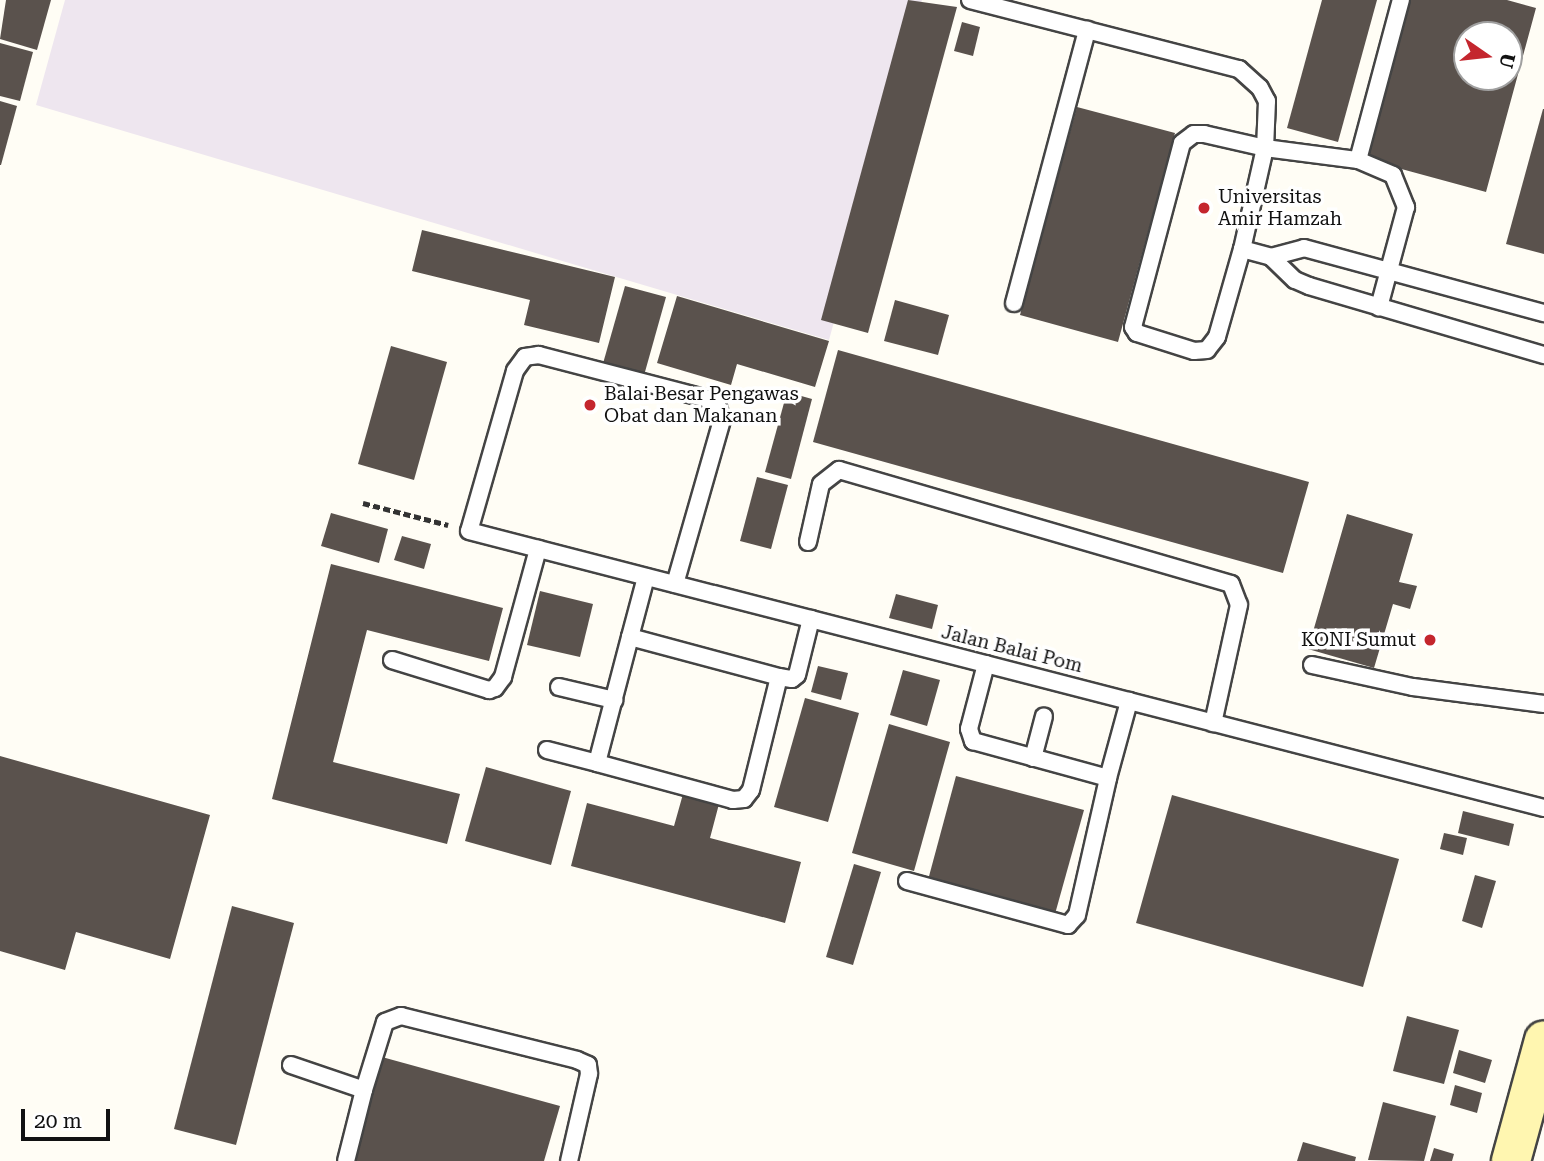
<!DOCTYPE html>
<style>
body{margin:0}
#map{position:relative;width:1544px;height:1161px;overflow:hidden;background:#fffdf5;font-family:"Roboto Serif",serif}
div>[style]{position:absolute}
.industrial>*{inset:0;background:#eee6ef}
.building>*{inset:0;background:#5a524d}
.path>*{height:4.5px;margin-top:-2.25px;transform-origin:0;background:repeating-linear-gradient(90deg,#333 0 7px,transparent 0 10.5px)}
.roads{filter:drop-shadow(2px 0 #444) drop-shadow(-2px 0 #444) drop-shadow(0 2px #444) drop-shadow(0 -2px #444)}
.lane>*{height:16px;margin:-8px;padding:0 8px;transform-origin:8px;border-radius:8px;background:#fff}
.secondary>*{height:38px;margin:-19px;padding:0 19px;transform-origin:19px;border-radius:19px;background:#fff6b0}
.dots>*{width:19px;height:19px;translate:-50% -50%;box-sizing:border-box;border:4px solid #fff;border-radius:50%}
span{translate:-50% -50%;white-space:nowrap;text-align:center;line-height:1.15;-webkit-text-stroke:7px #fff;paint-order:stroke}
.poi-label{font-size:19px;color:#111}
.left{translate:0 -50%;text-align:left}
.right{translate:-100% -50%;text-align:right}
.street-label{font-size:19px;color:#111}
.north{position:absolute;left:1453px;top:21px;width:70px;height:70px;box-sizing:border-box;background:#fff;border:2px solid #a0a0a0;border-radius:50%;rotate:104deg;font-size:19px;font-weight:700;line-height:28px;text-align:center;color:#111}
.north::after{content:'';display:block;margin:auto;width:24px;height:32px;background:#c4262e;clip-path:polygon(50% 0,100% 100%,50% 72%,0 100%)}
.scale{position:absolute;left:21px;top:1109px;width:89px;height:32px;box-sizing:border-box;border:4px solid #111;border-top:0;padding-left:9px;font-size:21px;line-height:24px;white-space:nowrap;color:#111;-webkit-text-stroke:5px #fff;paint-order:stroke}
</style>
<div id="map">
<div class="industrial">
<div style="clip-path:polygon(65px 0,922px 0,829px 340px,36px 105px)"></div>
</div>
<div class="building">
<div style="clip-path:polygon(6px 0,51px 0,37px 50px,0 39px)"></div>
<div style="clip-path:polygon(908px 0,957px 7px,868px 333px,821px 320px)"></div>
<div style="clip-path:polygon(1322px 0,1377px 0,1338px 142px,1287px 128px)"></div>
<div style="clip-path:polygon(evenodd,1405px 0,1507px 0,1536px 8px,1486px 192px,1361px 158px,1405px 0,1467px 35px,1509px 35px,1509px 77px,1467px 77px,1467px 35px)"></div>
<div style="clip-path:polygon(962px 22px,980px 27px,973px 56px,954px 51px)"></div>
<div style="clip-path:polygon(0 43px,33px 52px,20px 101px,0 96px)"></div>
<div style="clip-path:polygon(0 101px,17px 106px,1px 165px,0 165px)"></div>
<div style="clip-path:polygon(1077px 107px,1175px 133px,1118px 342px,1020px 315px)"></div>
<div style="clip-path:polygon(1543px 109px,1544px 109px,1544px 254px,1506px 244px)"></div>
<div style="clip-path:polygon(422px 230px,615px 277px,599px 343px,524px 325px,530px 300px,412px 271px)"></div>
<div style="clip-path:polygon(625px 286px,666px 297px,643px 379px,602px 367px)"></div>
<div style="clip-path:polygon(677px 296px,829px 341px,815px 387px,737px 364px,731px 385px,657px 363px)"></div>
<div style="clip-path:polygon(895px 300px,949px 315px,938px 355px,884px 341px)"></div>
<div style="clip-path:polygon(391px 346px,447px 362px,414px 480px,358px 464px)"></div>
<div style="clip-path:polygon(838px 350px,1309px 482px,1283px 573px,813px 442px)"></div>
<div style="clip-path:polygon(787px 392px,812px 399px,791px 479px,765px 472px)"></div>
<div style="clip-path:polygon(757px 477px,788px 485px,771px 549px,740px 541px)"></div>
<div style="clip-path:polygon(331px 513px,388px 529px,379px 563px,321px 546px)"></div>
<div style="clip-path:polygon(1347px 514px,1413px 534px,1399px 582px,1417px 586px,1410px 609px,1393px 604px,1374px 668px,1308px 649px)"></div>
<div style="clip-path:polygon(402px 536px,431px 544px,424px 569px,394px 560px)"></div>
<div style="clip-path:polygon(331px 564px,503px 608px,489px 661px,367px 630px,333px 762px,460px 794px,447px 844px,272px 799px)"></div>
<div style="clip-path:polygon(540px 591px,593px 604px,580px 657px,527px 645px)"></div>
<div style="clip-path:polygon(896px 594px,938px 605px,932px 629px,889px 618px)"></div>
<div style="clip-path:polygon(818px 666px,848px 673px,841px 700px,811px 692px)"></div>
<div style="clip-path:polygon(903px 670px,940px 680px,927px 726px,890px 715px)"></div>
<div style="clip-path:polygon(805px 698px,859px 713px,828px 822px,774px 807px)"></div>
<div style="clip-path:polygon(889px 724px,950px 742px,914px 871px,852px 853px)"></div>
<div style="clip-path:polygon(0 756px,210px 815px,170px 959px,76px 932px,65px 970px,0 951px)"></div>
<div style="clip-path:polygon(486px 767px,571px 791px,551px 865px,465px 841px)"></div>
<div style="clip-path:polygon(956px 776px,1084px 810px,1055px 914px,928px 880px)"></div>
<div style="clip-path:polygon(683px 794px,719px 804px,710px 838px,801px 862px,785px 923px,571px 866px,587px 803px,674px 826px)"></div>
<div style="clip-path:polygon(1172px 795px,1399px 859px,1363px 987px,1136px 923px)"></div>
<div style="clip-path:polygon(1463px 811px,1514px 824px,1509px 846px,1458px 833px)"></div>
<div style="clip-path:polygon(1444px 833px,1467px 838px,1463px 855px,1440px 849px)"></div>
<div style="clip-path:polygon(854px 864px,881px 872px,853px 965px,826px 957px)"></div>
<div style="clip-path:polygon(1475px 875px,1496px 881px,1482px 928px,1462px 921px)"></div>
<div style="clip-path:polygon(232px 906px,294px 923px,236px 1145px,174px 1129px)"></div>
<div style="clip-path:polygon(1407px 1016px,1459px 1030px,1444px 1084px,1393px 1071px)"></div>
<div style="clip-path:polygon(1459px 1050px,1492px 1060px,1485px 1083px,1453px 1073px)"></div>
<div style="clip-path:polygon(382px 1057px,560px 1106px,544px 1161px,353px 1161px)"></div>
<div style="clip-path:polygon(1455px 1085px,1482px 1093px,1477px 1113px,1450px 1105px)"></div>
<div style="clip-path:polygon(1383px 1102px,1436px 1116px,1424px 1161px,1368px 1160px)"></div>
<div style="clip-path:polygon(1303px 1142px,1356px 1157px,1355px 1161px,1297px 1161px)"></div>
<div style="clip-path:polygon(1434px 1148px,1454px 1154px,1452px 1161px,1430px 1161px)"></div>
</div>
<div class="path">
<div style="left:363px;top:503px;width:88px;rotate:14.5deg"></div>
</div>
<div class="roads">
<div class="lane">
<div style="left:970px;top:0;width:278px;rotate:14.4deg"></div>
<div style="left:1239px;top:69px;width:28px;rotate:42deg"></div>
<div style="left:1260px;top:88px;width:15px;rotate:62deg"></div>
<div style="left:1267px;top:101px;width:47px;rotate:92.4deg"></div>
<div style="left:1265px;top:148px;width:104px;rotate:102.8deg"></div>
<div style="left:1242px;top:249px;width:91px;rotate:105.9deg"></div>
<div style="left:1217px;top:337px;width:16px;rotate:128deg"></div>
<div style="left:1207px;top:350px;width:13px;rotate:176deg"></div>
<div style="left:1194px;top:351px;width:60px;rotate:-162.5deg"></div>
<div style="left:1137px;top:333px;width:7px;rotate:-124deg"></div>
<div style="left:1133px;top:327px;width:190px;rotate:-75.1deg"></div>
<div style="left:1182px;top:143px;width:15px;rotate:-37deg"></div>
<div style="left:1194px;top:134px;width:10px"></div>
<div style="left:1204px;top:134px;width:63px;rotate:12.9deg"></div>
<div style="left:1265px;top:148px;width:94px;rotate:7.4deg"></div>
<div style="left:1358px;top:160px;width:166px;rotate:-75deg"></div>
<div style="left:1358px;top:160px;width:38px;rotate:23deg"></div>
<div style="left:1393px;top:175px;width:35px;rotate:68deg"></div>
<div style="left:1406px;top:207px;width:104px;rotate:105.1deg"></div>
<div style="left:1242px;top:249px;width:30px;rotate:15deg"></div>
<div style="left:1271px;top:257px;width:34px;rotate:-15deg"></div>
<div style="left:1304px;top:248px;width:249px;rotate:15.2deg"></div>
<div style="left:1271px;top:257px;width:33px;rotate:44deg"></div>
<div style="left:1295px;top:280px;width:15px;rotate:23deg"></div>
<div style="left:1309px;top:286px;width:245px;rotate:16.4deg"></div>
<div style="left:1014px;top:303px;width:283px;rotate:-75deg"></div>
<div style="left:808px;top:542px;width:59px;rotate:-77.4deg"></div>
<div style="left:821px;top:484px;width:23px;rotate:-38deg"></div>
<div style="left:839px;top:470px;width:408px;rotate:16.2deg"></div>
<div style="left:1231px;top:584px;width:22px;rotate:69deg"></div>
<div style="left:1239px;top:605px;width:121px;rotate:102.4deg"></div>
<div style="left:646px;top:577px;width:62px;rotate:104.9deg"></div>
<div style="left:630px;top:637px;width:154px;rotate:15deg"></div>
<div style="left:779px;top:677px;width:13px;rotate:9deg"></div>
<div style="left:792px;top:679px;width:6px;rotate:-39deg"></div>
<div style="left:797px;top:675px;width:58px;rotate:-76deg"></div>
<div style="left:675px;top:584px;width:171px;rotate:-74deg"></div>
<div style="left:722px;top:420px;width:14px;rotate:-107deg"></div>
<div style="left:718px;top:407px;width:13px;rotate:-141deg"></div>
<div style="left:708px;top:399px;width:175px;rotate:-165.4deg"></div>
<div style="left:539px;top:355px;width:14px;rotate:172deg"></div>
<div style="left:525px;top:357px;width:17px;rotate:126deg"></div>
<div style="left:515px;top:371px;width:166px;rotate:106deg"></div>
<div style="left:469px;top:531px;width:1110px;rotate:14.45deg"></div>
<div style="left:630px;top:637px;width:130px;rotate:104.7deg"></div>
<div style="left:597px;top:763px;width:141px;rotate:15.2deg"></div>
<div style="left:733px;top:800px;width:11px;rotate:-5deg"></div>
<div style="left:744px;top:799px;width:11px;rotate:-52deg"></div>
<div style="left:751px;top:790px;width:116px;rotate:-76.1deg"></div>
<div style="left:392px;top:660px;width:102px;rotate:17.2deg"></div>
<div style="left:489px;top:690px;width:6px;rotate:-18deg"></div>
<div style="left:495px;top:688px;width:14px;rotate:-54deg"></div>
<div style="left:503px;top:677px;width:133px;rotate:-74.7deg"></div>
<div style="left:986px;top:664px;width:67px;rotate:104.7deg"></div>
<div style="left:969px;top:729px;width:13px;rotate:72deg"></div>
<div style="left:973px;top:741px;width:140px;rotate:15.3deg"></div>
<div style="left:1108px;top:778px;width:80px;rotate:-74.7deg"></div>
<div style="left:1312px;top:665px;width:103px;rotate:12.3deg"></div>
<div style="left:1413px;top:687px;width:132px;rotate:7.4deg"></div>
<div style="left:559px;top:687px;width:57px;rotate:13.3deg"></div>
<div style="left:547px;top:750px;width:52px;rotate:14.6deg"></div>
<div style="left:1033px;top:758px;width:43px;rotate:-75.3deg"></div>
<div style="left:907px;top:881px;width:167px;rotate:15.3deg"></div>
<div style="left:1068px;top:925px;width:13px;rotate:-48deg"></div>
<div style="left:1077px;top:915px;width:140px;rotate:-77.2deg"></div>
<div style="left:291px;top:1065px;width:77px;rotate:18.9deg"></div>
<div style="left:364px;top:1090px;width:73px;rotate:104.2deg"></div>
<div style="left:364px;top:1090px;width:71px;rotate:-72.8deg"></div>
<div style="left:385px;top:1022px;width:17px;rotate:-21deg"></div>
<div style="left:401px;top:1016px;width:181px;rotate:14deg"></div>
<div style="left:577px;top:1060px;width:12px;rotate:24deg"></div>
<div style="left:588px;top:1065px;width:9px;rotate:84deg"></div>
<div style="left:589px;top:1074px;width:89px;rotate:102.9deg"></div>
</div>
<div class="secondary">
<div style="left:1511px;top:1161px;width:125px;rotate:-74.7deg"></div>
</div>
</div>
<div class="dots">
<div style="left:1204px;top:208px;background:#c4262e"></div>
<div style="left:590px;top:405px;background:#c4262e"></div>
<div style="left:1430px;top:640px;background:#c4262e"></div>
</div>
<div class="poi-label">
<span class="left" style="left:1218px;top:208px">Universitas<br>Amir Hamzah</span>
<span class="left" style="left:604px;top:405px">Balai Besar Pengawas<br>Obat dan Makanan</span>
<span class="right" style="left:1416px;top:640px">KONI Sumut</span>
</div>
<div class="street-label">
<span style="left:1012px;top:649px;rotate:14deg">Jalan Balai Pom</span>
</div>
<div class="north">U</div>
<div class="scale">20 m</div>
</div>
